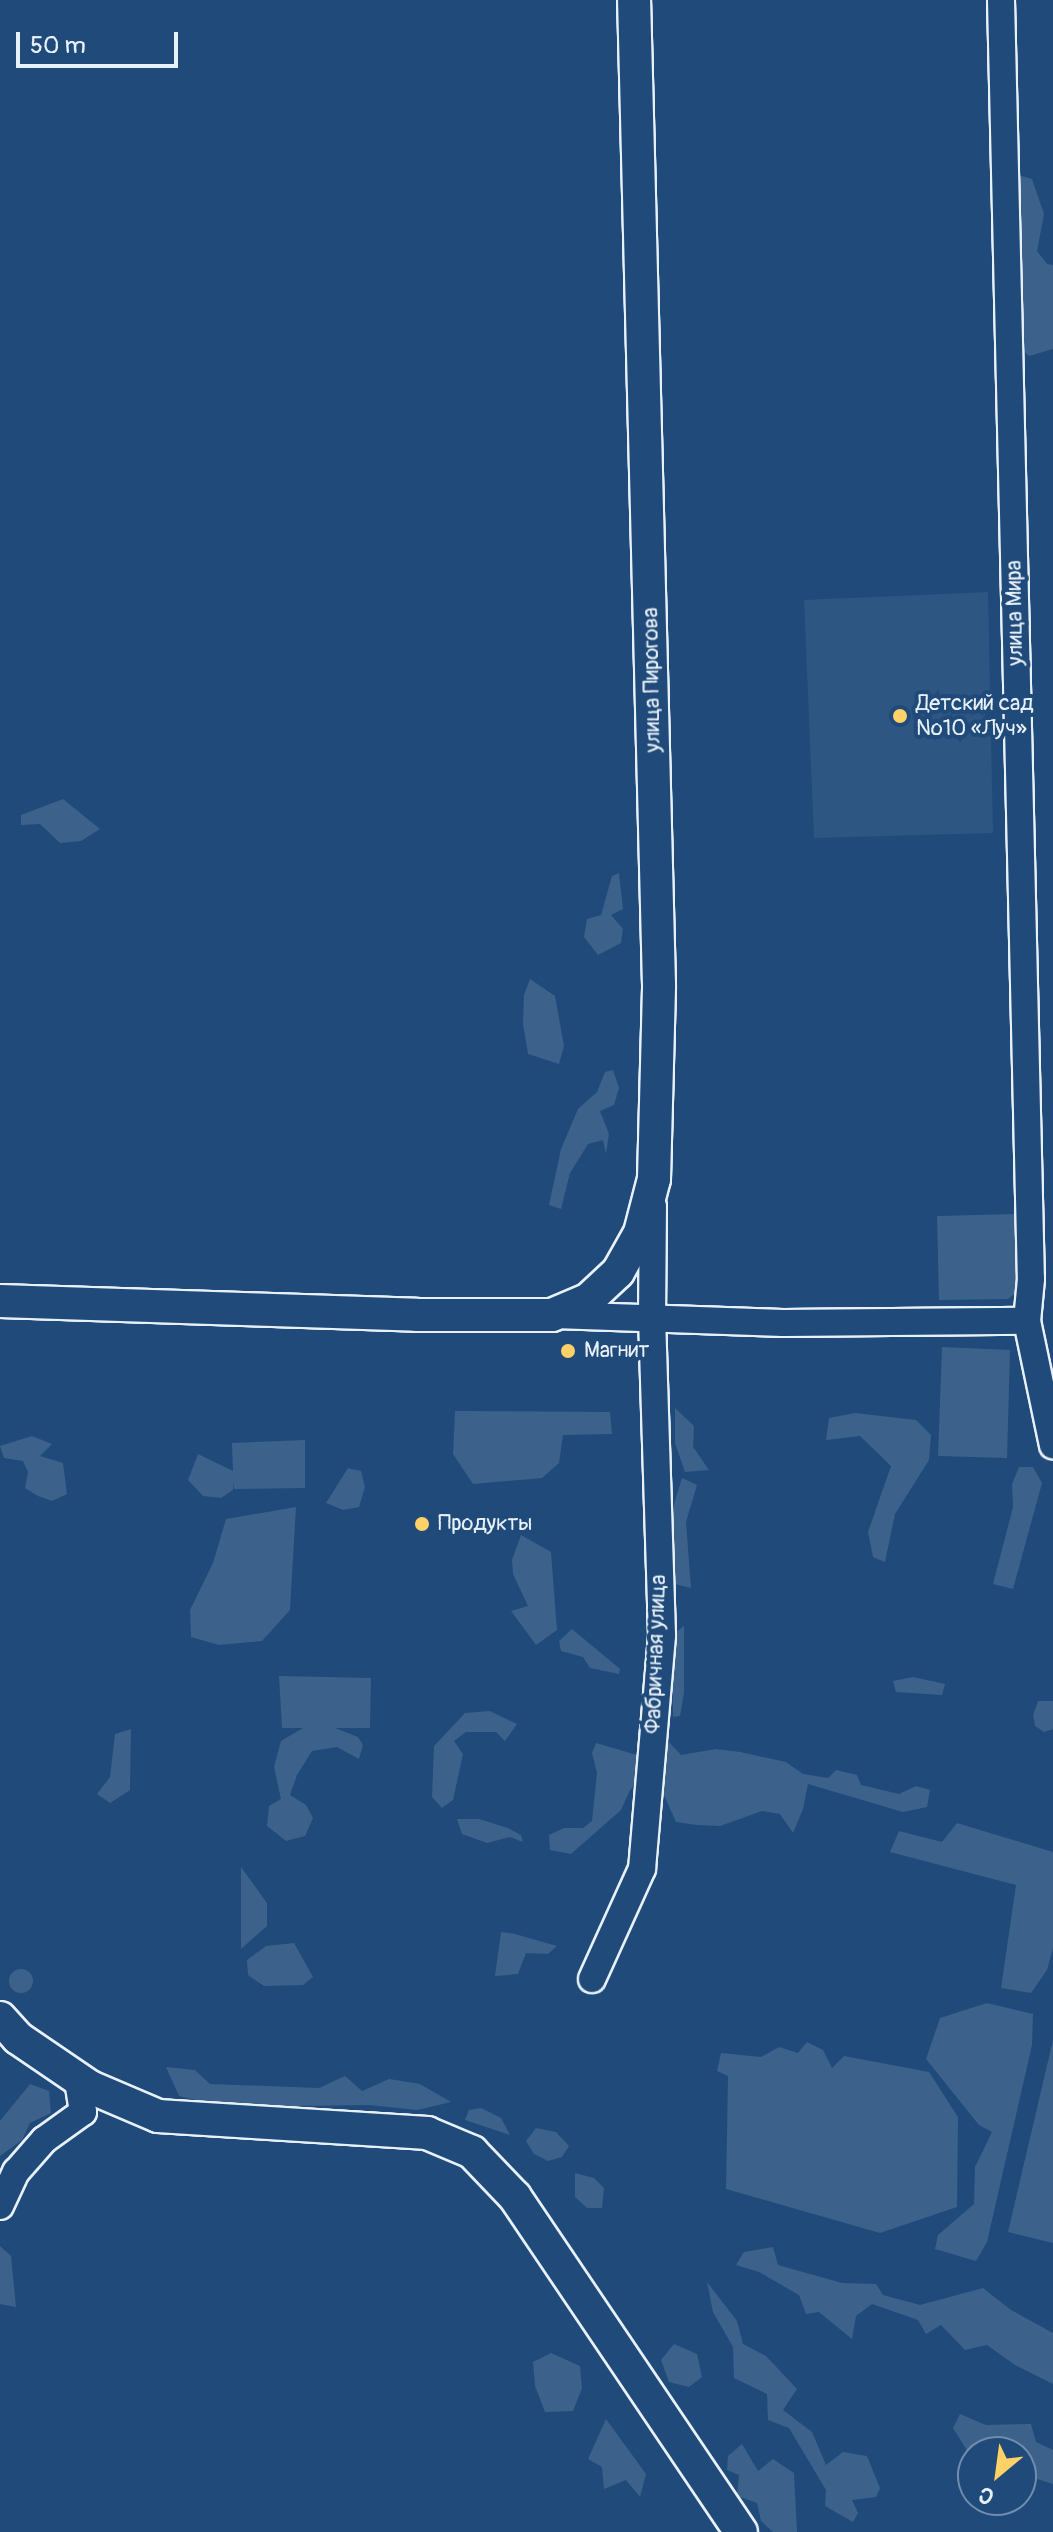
<!DOCTYPE html>
<meta charset="utf-8">
<style>
body{margin:0}
#map{position:relative;width:1053px;height:2532px;overflow:hidden;background:#1f4a7a;font-family:Pangolin,sans-serif}
div>[style]{position:absolute}
.built>*{inset:0;background:#2e5683}
.green>*{inset:0;background:#3c628c}
.round{border-radius:50%}
.roads{filter:drop-shadow(2px 0 #e8f1f8) drop-shadow(-2px 0 #e8f1f8) drop-shadow(0 2px #e8f1f8) drop-shadow(0 -2px #e8f1f8)}
.minor>*{height:26px;margin:-13px;padding:0 13px;transform-origin:13px;border-radius:13px;background:#1f4a7a}
.tertiary>*{height:32px;margin:-16px;padding:0 16px;transform-origin:16px;border-radius:16px;background:#1f4a7a}
.dots>*{width:22px;height:22px;translate:-50% -50%;box-sizing:border-box;border:4px solid #1f4a7a;border-radius:50%}
span{translate:-50% -50%;white-space:nowrap;text-align:center;line-height:1.15;-webkit-text-stroke:8px #1f4a7a;paint-order:stroke}
.street-label{font-size:22px;color:#e8f1f8}
.poi-label{font-size:22px;color:#e8f1f8}
.left{translate:0 -50%;text-align:left}
.north{position:absolute;left:957px;top:2436px;width:80px;height:80px;box-sizing:border-box;background:#1f4a7a;border:2px solid #6f8dac;border-radius:50%;rotate:209deg;font-size:22px;font-weight:700;line-height:32px;text-align:center;color:#e8f1f8}
.north::after{content:'';display:block;margin:auto;width:28px;height:36px;background:#ffd166;clip-path:polygon(50% 0,100% 100%,50% 72%,0 100%)}
.scale{position:absolute;left:16px;top:32px;width:162px;height:36px;box-sizing:border-box;border:4px solid #e8f1f8;border-top:0;padding-left:10px;font-size:24px;line-height:28px;white-space:nowrap;color:#e8f1f8;-webkit-text-stroke:6px #1f4a7a;paint-order:stroke}
</style>
<div id="map">
<div class="built">
<div style="clip-path:polygon(988px 592px,993px 833px,814px 838px,804px 600px)"></div>
</div>
<div class="green">
<div style="clip-path:polygon(1015px 174px,1032px 179px,1044px 214px,1037px 251px,1047px 264px,1053px 265px,1053px 349px,1029px 356px,1020px 348px)"></div>
<div style="clip-path:polygon(63px 799px,100px 829px,81px 841px,60px 843px,40px 824px,21px 825px,21px 815px)"></div>
<div style="clip-path:polygon(619px 873px,623px 909px,611px 915px,623px 929px,621px 943px,598px 955px,584px 937px,587px 919px,601px 915px,612px 876px)"></div>
<div style="clip-path:polygon(530px 979px,555px 996px,564px 1046px,559px 1064px,528px 1054px,523px 1024px,524px 995px)"></div>
<div style="clip-path:polygon(613px 1070px,619px 1088px,614px 1105px,600px 1111px,609px 1134px,606px 1154px,603px 1140px,588px 1144px,570px 1173px,561px 1209px,549px 1205px,561px 1149px,578px 1109px,597px 1092px,605px 1072px)"></div>
<div style="clip-path:polygon(1015px 1214px,1017px 1292px,1008px 1299px,939px 1300px,937px 1216px)"></div>
<div style="clip-path:polygon(942px 1347px,1010px 1350px,1007px 1458px,938px 1456px)"></div>
<div style="clip-path:polygon(675px 1408px,694px 1426px,693px 1447px,709px 1470px,685px 1472px,675px 1443px)"></div>
<div style="clip-path:polygon(455px 1411px,610px 1412px,612px 1434px,563px 1435px,559px 1463px,542px 1478px,473px 1484px,453px 1454px)"></div>
<div style="clip-path:polygon(855px 1413px,916px 1420px,931px 1435px,929px 1460px,895px 1514px,885px 1562px,873px 1557px,868px 1532px,891px 1466px,860px 1436px,826px 1440px,829px 1418px)"></div>
<div style="clip-path:polygon(32px 1436px,52px 1444px,40px 1456px,63px 1463px,67px 1494px,52px 1501px,38px 1496px,25px 1488px,28px 1472px,23px 1461px,4px 1458px,0 1446px)"></div>
<div style="clip-path:polygon(305px 1440px,305px 1488px,234px 1489px,233px 1482px,233px 1490px,221px 1498px,203px 1496px,188px 1480px,198px 1454px,233px 1471px,232px 1443px)"></div>
<div style="clip-path:polygon(1019px 1467px,1033px 1467px,1042px 1483px,1013px 1589px,993px 1584px,1013px 1507px,1012px 1484px)"></div>
<div style="clip-path:polygon(348px 1468px,361px 1471px,365px 1487px,359px 1507px,343px 1510px,326px 1503px)"></div>
<div style="clip-path:polygon(682px 1478px,697px 1485px,686px 1522px,691px 1588px,671px 1583px,670px 1517px)"></div>
<div style="clip-path:polygon(296px 1507px,290px 1610px,262px 1641px,219px 1645px,191px 1637px,190px 1610px,213px 1563px,226px 1519px)"></div>
<div style="clip-path:polygon(521px 1535px,551px 1552px,557px 1630px,536px 1645px,511px 1611px,528px 1606px,513px 1574px,512px 1560px)"></div>
<div style="clip-path:polygon(684px 1626px,684px 1693px,680px 1716px,673px 1717px,672px 1635px)"></div>
<div style="clip-path:polygon(572px 1629px,620px 1669px,619px 1674px,590px 1668px,583px 1657px,561px 1651px,559px 1641px)"></div>
<div style="clip-path:polygon(279px 1676px,371px 1678px,370px 1728px,335px 1728px,358px 1737px,363px 1745px,359px 1759px,337px 1747px,312px 1751px,297px 1775px,290px 1795px,306px 1805px,313px 1818px,305px 1836px,286px 1841px,267px 1826px,269px 1806px,281px 1799px,274px 1767px,281px 1741px,303px 1728px,282px 1728px)"></div>
<div style="clip-path:polygon(913px 1677px,945px 1684px,942px 1695px,896px 1692px,893px 1681px)"></div>
<div style="clip-path:polygon(1038px 1701px,1053px 1701px,1053px 1729px,1044px 1732px,1035px 1726px,1033px 1715px)"></div>
<div style="clip-path:polygon(490px 1711px,517px 1724px,505px 1741px,496px 1732px,466px 1732px,454px 1741px,463px 1754px,453px 1800px,442px 1808px,432px 1797px,434px 1746px,465px 1713px)"></div>
<div style="clip-path:polygon(131px 1729px,130px 1790px,110px 1803px,97px 1794px,110px 1777px,115px 1734px)"></div>
<div style="clip-path:polygon(667px 1740px,681px 1755px,716px 1749px,740px 1752px,786px 1762px,803px 1774px,828px 1778px,836px 1770px,857px 1775px,861px 1785px,899px 1794px,916px 1786px,930px 1790px,927px 1807px,903px 1812px,808px 1784px,803px 1809px,793px 1833px,780px 1814px,762px 1811px,720px 1826px,697px 1825px,676px 1822px,664px 1795px,639px 1781px,630px 1790px,621px 1810px,571px 1854px,550px 1850px,549px 1835px,564px 1828px,583px 1828px,592px 1821px,597px 1773px,592px 1753px,596px 1743px,637px 1755px)"></div>
<div style="clip-path:polygon(457px 1819px,479px 1819px,508px 1828px,521px 1835px,523px 1842px,510px 1837px,487px 1843px,462px 1834px)"></div>
<div style="clip-path:polygon(957px 1823px,1053px 1852px,1053px 1948px,1047px 1970px,1031px 1993px,1001px 1988px,1016px 1885px,890px 1852px,899px 1831px,942px 1842px)"></div>
<div style="clip-path:polygon(241px 1867px,267px 1903px,267px 1926px,241px 1949px)"></div>
<div style="clip-path:polygon(501px 1932px,515px 1934px,557px 1946px,548px 1954px,526px 1953px,518px 1974px,495px 1976px)"></div>
<div style="clip-path:polygon(294px 1943px,313px 1977px,303px 1985px,264px 1986px,248px 1975px,247px 1960px,266px 1946px)"></div>
<div class="round" style="left:9px;top:1969px;width:24px;height:24px"></div>
<div style="clip-path:polygon(987px 2003px,1033px 2014px,1032px 2045px,987px 2242px,976px 2261px,935px 2249px,938px 2235px,974px 2204px,975px 2167px,992px 2132px,979px 2125px,926px 2059px,940px 2018px)"></div>
<div style="clip-path:polygon(1053px 2040px,1053px 2243px,1008px 2232px)"></div>
<div style="clip-path:polygon(807px 2042px,823px 2050px,832px 2068px,844px 2056px,929px 2072px,958px 2117px,957px 2207px,880px 2233px,726px 2189px,728px 2076px,717px 2071px,721px 2053px,761px 2057px,779px 2047px,798px 2053px)"></div>
<div style="clip-path:polygon(166px 2067px,195px 2070px,210px 2084px,319px 2088px,345px 2076px,362px 2091px,389px 2079px,420px 2084px,451px 2102px,417px 2110px,369px 2105px,227px 2107px,179px 2096px)"></div>
<div style="clip-path:polygon(30px 2084px,49px 2091px,51px 2113px,30px 2123px,22px 2140px,0 2156px,0 2121px)"></div>
<div style="clip-path:polygon(481px 2108px,501px 2118px,510px 2135px,465px 2120px,469px 2110px)"></div>
<div style="clip-path:polygon(536px 2128px,556px 2132px,569px 2146px,562px 2157px,548px 2161px,534px 2154px,526px 2141px)"></div>
<div style="clip-path:polygon(575px 2173px,594px 2178px,604px 2188px,602px 2208px,587px 2208px,575px 2197px)"></div>
<div style="clip-path:polygon(0 2246px,11px 2256px,16px 2307px,0 2304px)"></div>
<div style="clip-path:polygon(773px 2247px,778px 2265px,842px 2283px,876px 2284px,883px 2295px,920px 2305px,983px 2288px,1011px 2310px,1053px 2333px,1053px 2384px,1015px 2365px,987px 2345px,965px 2350px,941px 2325px,926px 2334px,918px 2320px,872px 2304px,856px 2316px,852px 2339px,819px 2312px,806px 2314px,799px 2295px,759px 2272px,736px 2265px,744px 2252px)"></div>
<div style="clip-path:polygon(707px 2282px,737px 2321px,743px 2344px,766px 2356px,797px 2389px,783px 2410px,812px 2432px,826px 2465px,843px 2452px,867px 2456px,880px 2488px,876px 2497px,852px 2500px,858px 2513px,853px 2522px,825px 2506px,826px 2490px,789px 2428px,768px 2420px,767px 2394px,734px 2378px,733px 2347px,713px 2312px)"></div>
<div style="clip-path:polygon(674px 2344px,697px 2354px,702px 2377px,689px 2387px,669px 2382px,661px 2360px)"></div>
<div style="clip-path:polygon(551px 2353px,580px 2366px,582px 2388px,573px 2411px,545px 2412px,535px 2386px,533px 2362px)"></div>
<div style="clip-path:polygon(960px 2414px,986px 2425px,1031px 2424px,1036px 2442px,1053px 2450px,1053px 2484px,1021px 2474px,1021px 2452px,973px 2452px,973px 2460px,953px 2428px)"></div>
<div style="clip-path:polygon(606px 2419px,646px 2474px,640px 2497px,626px 2480px,604px 2489px,602px 2467px,588px 2459px)"></div>
<div style="clip-path:polygon(742px 2444px,758px 2471px,773px 2459px,794px 2473px,797px 2532px,773px 2532px,761px 2521px,757px 2503px,737px 2496px,739px 2475px,727px 2470px,728px 2456px)"></div>
</div>
<div class="roads">
<div class="minor">
<div style="left:1001px;top:0;width:1279px;rotate:88.66deg"></div>
<div style="left:1031px;top:1279px;width:42px;rotate:95.4deg"></div>
<div style="left:555px;top:1315px;width:228px;rotate:2deg"></div>
<div style="left:783px;top:1323px;width:244px;rotate:-0.5deg"></div>
<div style="left:1027px;top:1321px;width:127px;rotate:78.2deg"></div>
<div style="left:592px;top:1979px;width:121px;rotate:-65.6deg"></div>
<div style="left:642px;top:1869px;width:235px;rotate:-85.1deg"></div>
<div style="left:662px;top:1635px;width:317px;rotate:-91.8deg"></div>
<div style="left:652px;top:1318px;width:112px;rotate:-89.5deg"></div>
<div style="left:0;top:2206px;width:38px;rotate:-65deg"></div>
<div style="left:16px;top:2172px;width:43px;rotate:-48.8deg"></div>
<div style="left:44px;top:2140px;width:48px;rotate:-35.7deg"></div>
<div style="left:83px;top:2112px;width:33px;rotate:-99deg"></div>
</div>
<div class="tertiary">
<div style="left:0;top:1301px;width:417px;rotate:1.9deg"></div>
<div style="left:417px;top:1315px;width:135px"></div>
<div style="left:552px;top:1315px;width:39px;rotate:-23deg"></div>
<div style="left:588px;top:1300px;width:41px;rotate:-43deg"></div>
<div style="left:618px;top:1272px;width:45px;rotate:-60.6deg"></div>
<div style="left:640px;top:1233px;width:56px;rotate:-75.5deg"></div>
<div style="left:654px;top:1179px;width:194px;rotate:-88.5deg"></div>
<div style="left:659px;top:985px;width:985px;rotate:-91.45deg"></div>
<div style="left:0;top:2018px;width:27px;rotate:48deg"></div>
<div style="left:18px;top:2038px;width:87px;rotate:34.2deg"></div>
<div style="left:90px;top:2087px;width:74px;rotate:23.1deg"></div>
<div style="left:158px;top:2116px;width:270px;rotate:3.6deg"></div>
<div style="left:427px;top:2133px;width:49px;rotate:22.9deg"></div>
<div style="left:472px;top:2152px;width:62px;rotate:46.3deg"></div>
<div style="left:515px;top:2197px;width:404px;rotate:56deg"></div>
</div>
</div>
<div class="dots">
<div style="left:900px;top:716px;background:#ffd166"></div>
<div style="left:568px;top:1351px;background:#ffd166"></div>
<div style="left:422px;top:1524px;background:#ffd166"></div>
</div>
<div class="street-label">
<span style="left:1015px;top:613px;rotate:-91deg">улица Мира</span>
<span style="left:652px;top:680px;rotate:-91deg">улица Пирогова</span>
<span style="left:656px;top:1654px;rotate:-88deg">Фабричная улица</span>
</div>
<div class="poi-label">
<span class="left" style="left:916px;top:716px">Детский сад<br>№10 «Луч»</span>
<span class="left" style="left:584px;top:1351px">Магнит</span>
<span class="left" style="left:438px;top:1524px">Продукты</span>
</div>
<div class="north">С</div>
<div class="scale">50 m</div>
</div>
